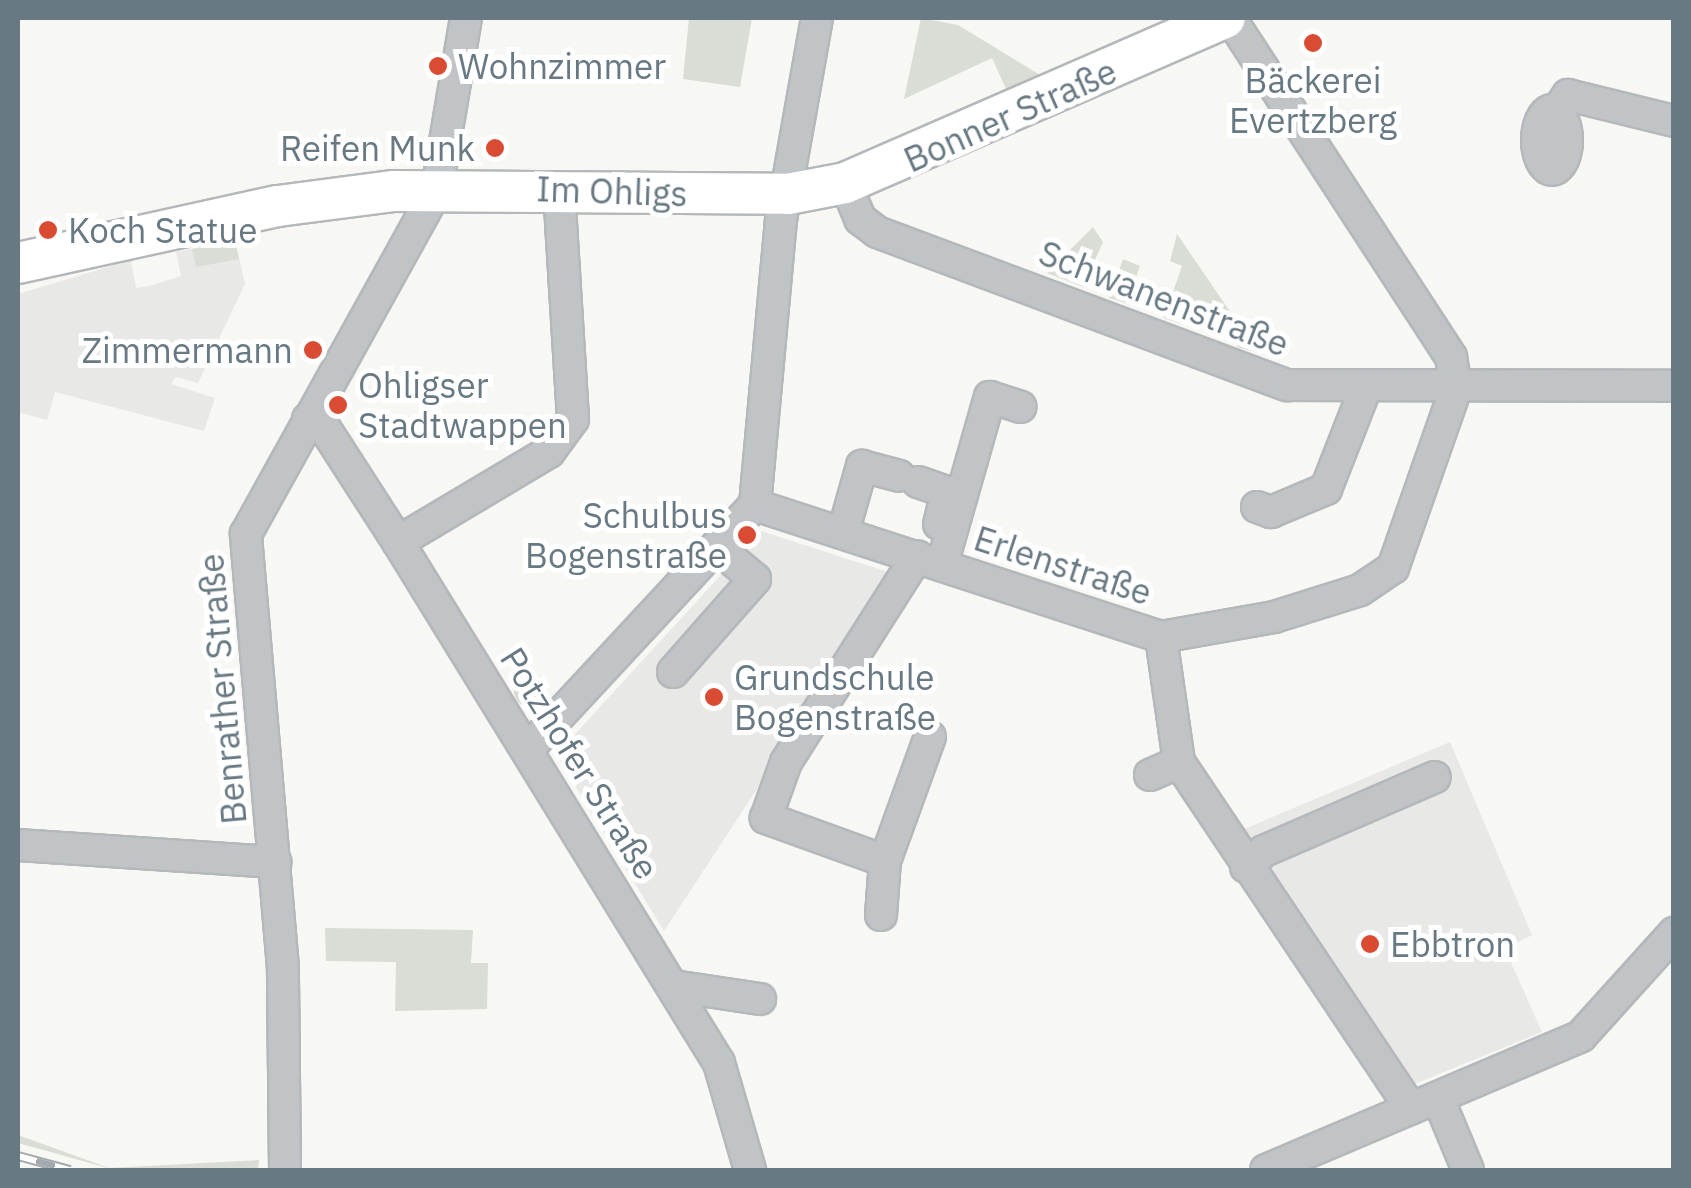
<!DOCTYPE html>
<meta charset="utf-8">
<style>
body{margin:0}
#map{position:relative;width:1691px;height:1188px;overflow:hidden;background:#f7f7f4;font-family:"IBM Plex Sans",sans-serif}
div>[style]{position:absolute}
.built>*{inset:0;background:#e8e8e7}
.green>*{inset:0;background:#d9ddd5}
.round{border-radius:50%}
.roads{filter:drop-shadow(2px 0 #b4b8bb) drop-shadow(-2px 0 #b4b8bb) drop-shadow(0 2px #b4b8bb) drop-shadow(0 -2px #b4b8bb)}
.minor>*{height:30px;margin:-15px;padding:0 15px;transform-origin:15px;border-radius:15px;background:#c0c4c7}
.minor>.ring{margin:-15px;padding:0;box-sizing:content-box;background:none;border:30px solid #c0c4c7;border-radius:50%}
.major>*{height:40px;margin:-20px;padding:0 20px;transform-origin:20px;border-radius:20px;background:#fff}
.rail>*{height:10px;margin-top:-5px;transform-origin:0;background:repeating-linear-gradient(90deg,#fff 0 19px,#a2a8ac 0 38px);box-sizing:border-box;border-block:2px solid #a2a8ac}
.dots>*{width:28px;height:28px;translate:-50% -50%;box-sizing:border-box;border:5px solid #fff;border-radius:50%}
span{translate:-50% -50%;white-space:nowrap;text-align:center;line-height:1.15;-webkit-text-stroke:10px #fff;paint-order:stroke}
.poi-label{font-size:35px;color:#687983}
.left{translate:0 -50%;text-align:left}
.right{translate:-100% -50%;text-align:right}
.street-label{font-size:35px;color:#687983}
.frame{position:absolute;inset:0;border:20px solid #687983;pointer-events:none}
</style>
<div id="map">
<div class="built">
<div style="clip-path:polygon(235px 240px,245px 284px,198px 383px,176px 377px,171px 384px,215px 398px,204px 431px,55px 392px,47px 420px,18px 412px,18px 294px,131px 260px,136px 288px,149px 286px,181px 276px,176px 252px)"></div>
<div style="clip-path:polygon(761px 531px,897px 575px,664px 931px,556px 755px)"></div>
<div style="clip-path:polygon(1450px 742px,1532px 935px,1505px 949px,1542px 1032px,1410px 1086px,1230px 835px)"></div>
</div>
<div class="green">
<div style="clip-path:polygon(689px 18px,752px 18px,740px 87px,683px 79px)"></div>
<div style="clip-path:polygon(921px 18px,958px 25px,1040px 75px,1007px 91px,992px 58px,904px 99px)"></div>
<div style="clip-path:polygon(1093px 227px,1103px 242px,1083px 287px,1047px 273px)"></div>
<div style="clip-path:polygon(1177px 234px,1242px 329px,1258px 353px,1237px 347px,1242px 329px,1189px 310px,1183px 325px,1164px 318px,1182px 266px,1170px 261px)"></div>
<div style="clip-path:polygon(235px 240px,239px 259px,196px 267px,192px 249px)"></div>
<div style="clip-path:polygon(1123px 259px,1140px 266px,1126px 303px,1109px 298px)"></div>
<div class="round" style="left:514px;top:675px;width:32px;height:32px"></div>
<div style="clip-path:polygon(325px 928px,473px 930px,471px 963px,488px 963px,487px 1009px,395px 1011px,396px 962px,326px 961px)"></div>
<div style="clip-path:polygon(18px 1135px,109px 1168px,259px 1160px,258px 1170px,108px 1168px,18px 1143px)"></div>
</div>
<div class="roads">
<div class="minor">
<div class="ring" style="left:1537px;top:110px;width:-8px;height:-8px"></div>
<div style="left:1556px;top:113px;width:22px;rotate:-56deg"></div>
<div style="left:1568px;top:95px;width:109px;rotate:13.8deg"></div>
<div style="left:845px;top:183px;width:39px;rotate:67deg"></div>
<div style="left:860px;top:219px;width:21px;rotate:37deg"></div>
<div style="left:877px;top:232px;width:438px;rotate:20.5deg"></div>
<div style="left:1287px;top:385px;width:387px;rotate:0.1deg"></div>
<div style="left:308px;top:419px;width:15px;rotate:20deg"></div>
<div style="left:322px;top:424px;width:140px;rotate:57.2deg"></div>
<div style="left:398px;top:542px;width:612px;rotate:58.36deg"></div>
<div style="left:719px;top:1063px;width:111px;rotate:73.8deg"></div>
<div style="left:918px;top:482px;width:31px;rotate:19deg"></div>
<div style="left:947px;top:492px;width:33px;rotate:104deg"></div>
<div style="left:755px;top:505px;width:427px;rotate:18deg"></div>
<div style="left:1161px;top:637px;width:115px;rotate:-10deg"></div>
<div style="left:1274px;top:617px;width:90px;rotate:-17.4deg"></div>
<div style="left:1360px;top:590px;width:40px;rotate:-34deg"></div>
<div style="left:1393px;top:568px;width:191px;rotate:-70.7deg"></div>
<div style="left:1456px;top:388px;width:31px;rotate:-99deg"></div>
<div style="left:1451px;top:357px;width:405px;rotate:-123.1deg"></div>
<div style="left:1257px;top:507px;width:15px;rotate:20deg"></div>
<div style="left:1271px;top:512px;width:60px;rotate:-22.7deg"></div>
<div style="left:1326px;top:489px;width:110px;rotate:-68.6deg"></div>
<div style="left:843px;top:533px;width:70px;rotate:-74.2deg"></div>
<div style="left:862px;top:466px;width:38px;rotate:15deg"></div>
<div style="left:398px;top:542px;width:176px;rotate:-30.8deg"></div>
<div style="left:549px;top:452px;width:41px;rotate:-54deg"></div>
<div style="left:573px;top:419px;width:230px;rotate:-93.5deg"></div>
<div style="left:942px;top:565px;width:175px;rotate:-74.1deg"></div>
<div style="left:990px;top:397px;width:32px;rotate:18deg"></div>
<div style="left:1161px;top:637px;width:126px;rotate:81.8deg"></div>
<div style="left:673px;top:672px;width:124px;rotate:-48.6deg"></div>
<div style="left:755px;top:579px;width:48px;rotate:-140deg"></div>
<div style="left:528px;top:749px;width:333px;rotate:-47.1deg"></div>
<div style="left:755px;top:505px;width:286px;rotate:-84.8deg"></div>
<div style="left:781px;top:220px;width:205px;rotate:-79.9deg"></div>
<div style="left:1150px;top:775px;width:32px;rotate:-24deg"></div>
<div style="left:1179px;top:762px;width:417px;rotate:56.2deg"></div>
<div style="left:18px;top:845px;width:258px;rotate:3.8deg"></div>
<div style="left:885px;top:861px;width:127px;rotate:-160.1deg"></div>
<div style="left:766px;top:818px;width:59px;rotate:-70.3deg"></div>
<div style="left:786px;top:762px;width:244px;rotate:-57.5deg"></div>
<div style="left:1246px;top:867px;width:24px;rotate:-42deg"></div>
<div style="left:1264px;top:851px;width:186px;rotate:-23.4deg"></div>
<div style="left:881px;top:915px;width:54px;rotate:-85.8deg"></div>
<div style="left:885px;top:861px;width:132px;rotate:-70.1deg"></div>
<div style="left:673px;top:986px;width:88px;rotate:8.5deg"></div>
<div style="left:1438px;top:1098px;width:78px;rotate:67.4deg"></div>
<div style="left:285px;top:1170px;width:202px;rotate:-90.6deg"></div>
<div style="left:283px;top:968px;width:436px;rotate:-94.9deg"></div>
<div style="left:246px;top:534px;width:394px;rotate:-61deg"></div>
<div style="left:437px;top:189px;width:173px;rotate:-80.4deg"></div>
<div style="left:1266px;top:1170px;width:342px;rotate:-23deg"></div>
<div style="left:1581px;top:1036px;width:139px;rotate:-47.9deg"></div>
</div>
<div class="major">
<div style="left:18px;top:263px;width:266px;rotate:-12.4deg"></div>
<div style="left:278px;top:206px;width:117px;rotate:-7.4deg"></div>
<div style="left:394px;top:191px;width:394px;rotate:0.4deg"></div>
<div style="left:788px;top:194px;width:58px;rotate:-10.9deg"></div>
<div style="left:845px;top:183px;width:414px;rotate:-23.5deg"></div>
</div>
</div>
<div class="rail">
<div style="left:18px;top:1156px;width:54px;rotate:15.1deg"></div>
</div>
<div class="dots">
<div style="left:1313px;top:43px;background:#d94b32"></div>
<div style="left:438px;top:66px;background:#d94b32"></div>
<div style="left:495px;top:148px;background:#d94b32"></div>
<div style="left:48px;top:230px;background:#d94b32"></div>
<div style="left:313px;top:350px;background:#d94b32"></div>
<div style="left:338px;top:405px;background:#d94b32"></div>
<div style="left:747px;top:535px;background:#d94b32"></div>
<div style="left:714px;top:697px;background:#d94b32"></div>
<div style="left:1370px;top:944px;background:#d94b32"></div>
</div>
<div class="poi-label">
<span class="left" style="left:458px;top:66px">Wohnzimmer</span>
<span style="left:1313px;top:100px">Bäckerei<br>Evertzberg</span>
<span class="right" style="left:475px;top:148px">Reifen Munk</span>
<span class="left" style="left:68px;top:230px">Koch Statue</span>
<span class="right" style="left:293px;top:350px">Zimmermann</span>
<span class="left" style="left:358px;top:405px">Ohligser<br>Stadtwappen</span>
<span class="right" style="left:727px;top:535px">Schulbus<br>Bogenstraße</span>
<span class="left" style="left:734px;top:697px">Grundschule<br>Bogenstraße</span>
<span class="left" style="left:1390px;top:944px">Ebbtron</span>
</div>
<div class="street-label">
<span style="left:1010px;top:115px;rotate:-24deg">Bonner Straße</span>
<span style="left:612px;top:191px;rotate:2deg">Im Ohligs</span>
<span style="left:1164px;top:298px;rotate:21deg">Schwanenstraße</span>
<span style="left:1063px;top:565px;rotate:18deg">Erlenstraße</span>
<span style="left:222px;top:689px;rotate:-95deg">Benrather Straße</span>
<span style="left:580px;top:763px;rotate:58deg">Potzhofer Straße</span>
</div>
<div class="frame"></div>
</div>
